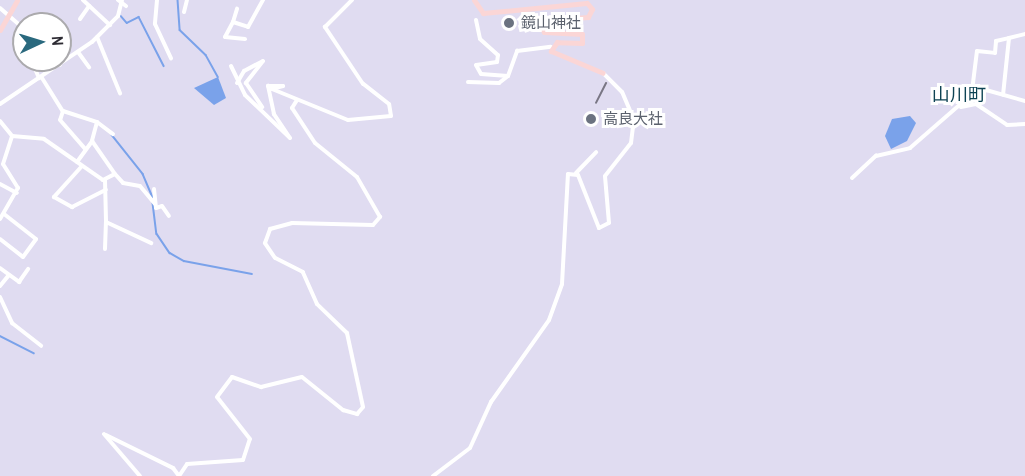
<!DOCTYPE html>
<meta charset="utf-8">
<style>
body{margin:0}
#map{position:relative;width:1025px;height:476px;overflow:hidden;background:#e0dcf1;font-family:"Archivo Narrow","Noto Sans JP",sans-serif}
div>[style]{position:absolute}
.water>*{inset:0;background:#7aa2ea}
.stream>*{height:1.5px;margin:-0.75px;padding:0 0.75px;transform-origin:0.75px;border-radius:0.75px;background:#7aa2ea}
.street>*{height:4px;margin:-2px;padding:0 2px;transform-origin:2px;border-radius:2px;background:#fff}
.secondary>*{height:5px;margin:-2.5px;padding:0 2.5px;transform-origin:2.5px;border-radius:2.5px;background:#fbd6d6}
.tram>*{height:1.5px;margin:-0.75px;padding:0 0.75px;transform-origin:0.75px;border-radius:0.75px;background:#797684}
.dots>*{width:16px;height:16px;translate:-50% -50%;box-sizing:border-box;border:3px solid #fff;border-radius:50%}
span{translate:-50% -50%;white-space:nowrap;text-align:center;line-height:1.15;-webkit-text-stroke:6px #fff;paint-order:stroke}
.worship-label{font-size:15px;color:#5b616d}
.left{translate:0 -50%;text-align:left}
.quarter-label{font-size:18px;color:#0e4354}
.north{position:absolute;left:12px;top:12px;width:60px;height:60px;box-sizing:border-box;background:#fff;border:2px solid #abaaad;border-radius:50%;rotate:86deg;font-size:16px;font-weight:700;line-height:24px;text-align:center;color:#2d2b33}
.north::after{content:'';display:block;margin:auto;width:21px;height:27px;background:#2a697e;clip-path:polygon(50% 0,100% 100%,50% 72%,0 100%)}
</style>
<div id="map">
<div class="water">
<div style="clip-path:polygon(218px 77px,226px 98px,214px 105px,194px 88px)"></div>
<div style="clip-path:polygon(910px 116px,916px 123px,907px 141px,891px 149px,885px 136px,892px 119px)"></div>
</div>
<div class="stream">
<div style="left:178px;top:0;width:30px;rotate:86deg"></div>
<div style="left:180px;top:30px;width:36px;rotate:44deg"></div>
<div style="left:206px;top:55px;width:25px;rotate:61deg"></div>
<div style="left:121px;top:16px;width:9px;rotate:49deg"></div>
<div style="left:127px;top:23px;width:13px;rotate:-27deg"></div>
<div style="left:139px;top:17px;width:55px;rotate:63deg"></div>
<div style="left:112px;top:135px;width:50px;rotate:51.5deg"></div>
<div style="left:143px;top:174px;width:26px;rotate:67deg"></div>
<div style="left:153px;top:203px;width:31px;rotate:83deg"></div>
<div style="left:157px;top:234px;width:23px;rotate:56deg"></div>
<div style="left:170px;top:253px;width:16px;rotate:30deg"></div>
<div style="left:184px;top:261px;width:69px;rotate:10.8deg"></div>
<div style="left:0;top:336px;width:38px;rotate:27deg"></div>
</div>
<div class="street">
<div style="left:83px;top:0;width:37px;rotate:43deg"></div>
<div style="left:118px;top:0;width:10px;rotate:37deg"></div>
<div style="left:157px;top:0;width:24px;rotate:95deg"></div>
<div style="left:155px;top:24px;width:38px;rotate:65deg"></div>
<div style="left:0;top:8px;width:32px;rotate:41deg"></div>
<div style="left:184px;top:12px;width:12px;rotate:-76deg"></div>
<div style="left:80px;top:19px;width:16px;rotate:-55deg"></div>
<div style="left:476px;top:20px;width:19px;rotate:78deg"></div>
<div style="left:480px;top:39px;width:24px;rotate:42deg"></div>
<div style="left:498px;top:55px;width:7px;rotate:98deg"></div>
<div style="left:497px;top:62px;width:21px;rotate:172deg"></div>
<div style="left:476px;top:65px;width:10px;rotate:61deg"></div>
<div style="left:481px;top:74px;width:27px;rotate:4deg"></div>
<div style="left:508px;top:76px;width:27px;rotate:-70deg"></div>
<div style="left:517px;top:51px;width:34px;rotate:-7deg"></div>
<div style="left:233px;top:22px;width:14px;rotate:-73deg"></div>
<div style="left:24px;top:31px;width:15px;rotate:132deg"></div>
<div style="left:14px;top:42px;width:13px;rotate:42deg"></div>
<div style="left:97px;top:37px;width:61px;rotate:67.7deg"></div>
<div style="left:1009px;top:38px;width:16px;rotate:-14deg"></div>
<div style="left:245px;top:39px;width:20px;rotate:-174deg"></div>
<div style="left:225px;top:37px;width:17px;rotate:-62deg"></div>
<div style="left:233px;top:22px;width:16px;rotate:18deg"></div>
<div style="left:248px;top:27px;width:31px;rotate:-61deg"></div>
<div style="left:78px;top:52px;width:19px;rotate:54deg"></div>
<div style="left:31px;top:60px;width:20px;rotate:66deg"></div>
<div style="left:55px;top:60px;width:7px;rotate:45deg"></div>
<div style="left:231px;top:66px;width:32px;rotate:64deg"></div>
<div style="left:245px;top:95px;width:62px;rotate:43.7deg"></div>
<div style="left:290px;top:138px;width:29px;rotate:-124deg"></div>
<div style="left:274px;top:114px;width:29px;rotate:-102deg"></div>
<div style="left:268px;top:86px;width:15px"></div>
<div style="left:283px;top:86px;width:11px;rotate:165deg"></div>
<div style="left:272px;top:89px;width:82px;rotate:22.2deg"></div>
<div style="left:348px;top:120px;width:43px;rotate:-5.3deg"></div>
<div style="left:391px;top:116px;width:12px;rotate:-99deg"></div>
<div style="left:389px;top:104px;width:33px;rotate:-142deg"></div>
<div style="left:363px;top:84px;width:69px;rotate:-123.7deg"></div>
<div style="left:325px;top:27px;width:38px;rotate:-45deg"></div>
<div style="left:42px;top:78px;width:39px;rotate:58deg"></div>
<div style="left:63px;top:111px;width:36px;rotate:18deg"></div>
<div style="left:97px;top:122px;width:20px;rotate:105deg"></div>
<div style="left:92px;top:141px;width:40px;rotate:55.1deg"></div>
<div style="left:115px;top:174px;width:12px;rotate:48deg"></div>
<div style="left:123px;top:183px;width:17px;rotate:10deg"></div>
<div style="left:140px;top:186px;width:23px;rotate:50deg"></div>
<div style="left:468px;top:82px;width:31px;rotate:2deg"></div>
<div style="left:499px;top:83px;width:11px;rotate:-38deg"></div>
<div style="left:237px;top:83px;width:14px;rotate:-60deg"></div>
<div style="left:244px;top:71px;width:21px;rotate:-28deg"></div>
<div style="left:263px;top:61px;width:28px;rotate:128deg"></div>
<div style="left:246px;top:83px;width:29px;rotate:56deg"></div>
<div style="left:972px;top:91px;width:40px;rotate:-82.9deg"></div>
<div style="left:977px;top:51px;width:18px;rotate:6deg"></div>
<div style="left:995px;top:53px;width:12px;rotate:-85deg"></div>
<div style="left:996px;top:41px;width:13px;rotate:-13deg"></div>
<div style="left:1009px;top:38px;width:57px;rotate:96deg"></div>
<div style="left:0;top:104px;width:111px;rotate:-34deg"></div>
<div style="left:92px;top:42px;width:37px;rotate:-45deg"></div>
<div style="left:118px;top:16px;width:16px;rotate:-76deg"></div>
<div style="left:961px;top:107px;width:15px;rotate:-11deg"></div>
<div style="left:976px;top:104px;width:37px;rotate:34deg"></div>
<div style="left:1007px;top:125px;width:18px;rotate:-3deg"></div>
<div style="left:63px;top:111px;width:9px;rotate:108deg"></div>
<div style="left:60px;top:120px;width:38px;rotate:49deg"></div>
<div style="left:0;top:121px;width:19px;rotate:51deg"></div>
<div style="left:12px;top:136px;width:32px;rotate:5deg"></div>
<div style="left:44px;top:139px;width:72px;rotate:34.8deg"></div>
<div style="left:103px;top:180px;width:13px;rotate:-27deg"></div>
<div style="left:97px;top:122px;width:20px;rotate:37deg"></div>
<div style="left:77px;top:162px;width:26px;rotate:-54deg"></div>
<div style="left:82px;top:166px;width:42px;rotate:132.1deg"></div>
<div style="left:54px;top:197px;width:21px;rotate:29deg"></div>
<div style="left:72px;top:207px;width:38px;rotate:-27deg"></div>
<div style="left:576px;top:173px;width:29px;rotate:-46deg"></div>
<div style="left:852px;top:178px;width:33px;rotate:-43deg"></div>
<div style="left:876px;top:156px;width:35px;rotate:-13deg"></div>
<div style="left:910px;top:148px;width:91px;rotate:-41deg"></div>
<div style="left:979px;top:88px;width:48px;rotate:15.8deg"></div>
<div style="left:105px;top:180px;width:42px;rotate:88.6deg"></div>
<div style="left:106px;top:222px;width:50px;rotate:25deg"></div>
<div style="left:0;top:184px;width:19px;rotate:28deg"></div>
<div style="left:154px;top:189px;width:19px;rotate:84deg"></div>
<div style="left:156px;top:208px;width:6px;rotate:-18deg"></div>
<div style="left:162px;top:206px;width:12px;rotate:55deg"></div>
<div style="left:0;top:219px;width:36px;rotate:-60deg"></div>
<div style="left:18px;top:188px;width:28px;rotate:-122deg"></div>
<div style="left:3px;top:164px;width:29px;rotate:-72deg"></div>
<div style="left:0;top:239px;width:29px;rotate:38deg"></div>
<div style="left:23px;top:257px;width:22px;rotate:-54deg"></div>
<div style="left:36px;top:239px;width:41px;rotate:-142deg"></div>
<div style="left:105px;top:249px;width:27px;rotate:-88deg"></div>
<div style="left:0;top:268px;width:24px;rotate:36deg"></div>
<div style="left:19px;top:282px;width:16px;rotate:-55deg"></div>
<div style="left:0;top:286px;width:14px;rotate:-51deg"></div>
<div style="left:0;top:297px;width:29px;rotate:65deg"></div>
<div style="left:12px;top:323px;width:37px;rotate:38deg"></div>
<div style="left:104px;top:434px;width:55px;rotate:49.4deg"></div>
<div style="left:106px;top:435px;width:75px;rotate:26.2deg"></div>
<div style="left:173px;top:468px;width:10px;rotate:53deg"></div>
<div style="left:179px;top:476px;width:14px;rotate:-56deg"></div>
<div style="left:187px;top:464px;width:56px;rotate:-4.1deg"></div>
<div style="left:243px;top:460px;width:22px;rotate:-72deg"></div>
<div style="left:250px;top:439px;width:53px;rotate:-128.2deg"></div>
<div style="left:217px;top:397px;width:25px;rotate:-53deg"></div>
<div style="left:232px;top:377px;width:31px;rotate:19deg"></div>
<div style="left:261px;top:387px;width:42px;rotate:-13.7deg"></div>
<div style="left:302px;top:377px;width:53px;rotate:38.8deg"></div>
<div style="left:343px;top:410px;width:15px;rotate:16deg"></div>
<div style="left:357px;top:414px;width:9px;rotate:-49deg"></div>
<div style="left:363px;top:407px;width:76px;rotate:-102.2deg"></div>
<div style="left:347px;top:333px;width:42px;rotate:-136deg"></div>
<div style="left:317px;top:304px;width:35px;rotate:-114deg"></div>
<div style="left:303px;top:272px;width:31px;rotate:-153deg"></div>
<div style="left:275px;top:258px;width:18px;rotate:-124deg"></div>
<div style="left:265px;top:243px;width:15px;rotate:-70deg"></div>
<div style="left:270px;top:229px;width:23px;rotate:-15deg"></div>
<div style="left:292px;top:223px;width:81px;rotate:1.4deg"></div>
<div style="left:373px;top:225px;width:11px;rotate:-49deg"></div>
<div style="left:380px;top:217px;width:46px;rotate:-119.9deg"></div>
<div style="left:357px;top:177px;width:54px;rotate:-141deg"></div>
<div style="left:315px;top:143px;width:42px;rotate:-123.3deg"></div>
<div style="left:292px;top:108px;width:9px;rotate:-58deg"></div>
<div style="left:433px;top:476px;width:46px;rotate:-37.1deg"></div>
<div style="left:470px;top:448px;width:51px;rotate:-65.5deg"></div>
<div style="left:491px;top:402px;width:100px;rotate:-54.7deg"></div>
<div style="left:549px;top:320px;width:38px;rotate:-70deg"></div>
<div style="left:562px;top:284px;width:110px;rotate:-86.9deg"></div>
<div style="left:568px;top:174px;width:10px;rotate:6deg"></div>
<div style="left:578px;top:175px;width:57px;rotate:68.4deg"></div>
<div style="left:599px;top:228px;width:11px;rotate:-27deg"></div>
<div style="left:609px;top:223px;width:47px;rotate:-94.9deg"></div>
<div style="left:605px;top:176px;width:42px;rotate:-51.8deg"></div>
<div style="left:631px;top:143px;width:23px;rotate:-83deg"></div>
<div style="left:634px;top:120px;width:30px;rotate:-113deg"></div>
<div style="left:622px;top:92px;width:27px;rotate:-135deg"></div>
</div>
<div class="secondary">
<div style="left:474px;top:0;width:16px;rotate:55deg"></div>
<div style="left:483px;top:13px;width:104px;rotate:-5.5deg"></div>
<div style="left:587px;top:3px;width:8px;rotate:50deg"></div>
<div style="left:592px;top:9px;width:9px;rotate:117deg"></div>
<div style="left:588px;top:17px;width:40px;rotate:175.7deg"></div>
<div style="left:548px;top:20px;width:10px;rotate:143deg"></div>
<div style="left:540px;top:26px;width:7px;rotate:56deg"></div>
<div style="left:544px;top:32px;width:38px;rotate:3deg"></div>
<div style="left:582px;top:34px;width:9px;rotate:90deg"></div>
<div style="left:582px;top:43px;width:25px;rotate:-178deg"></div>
<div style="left:557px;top:42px;width:11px;rotate:124deg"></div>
<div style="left:551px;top:51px;width:56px;rotate:22.9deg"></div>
<div style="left:0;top:30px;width:34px;rotate:-60deg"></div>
</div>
<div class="tram">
<div style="left:596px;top:103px;width:22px;rotate:-63deg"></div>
</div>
<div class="dots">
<div style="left:509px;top:23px;background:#6b7280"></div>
<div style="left:591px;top:119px;background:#6b7280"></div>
</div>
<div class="worship-label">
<span class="left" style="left:521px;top:23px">鏡山神社</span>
<span class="left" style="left:603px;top:119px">高良大社</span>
</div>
<div class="quarter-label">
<span style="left:959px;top:95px">山川町</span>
</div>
<div class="north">N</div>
</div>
